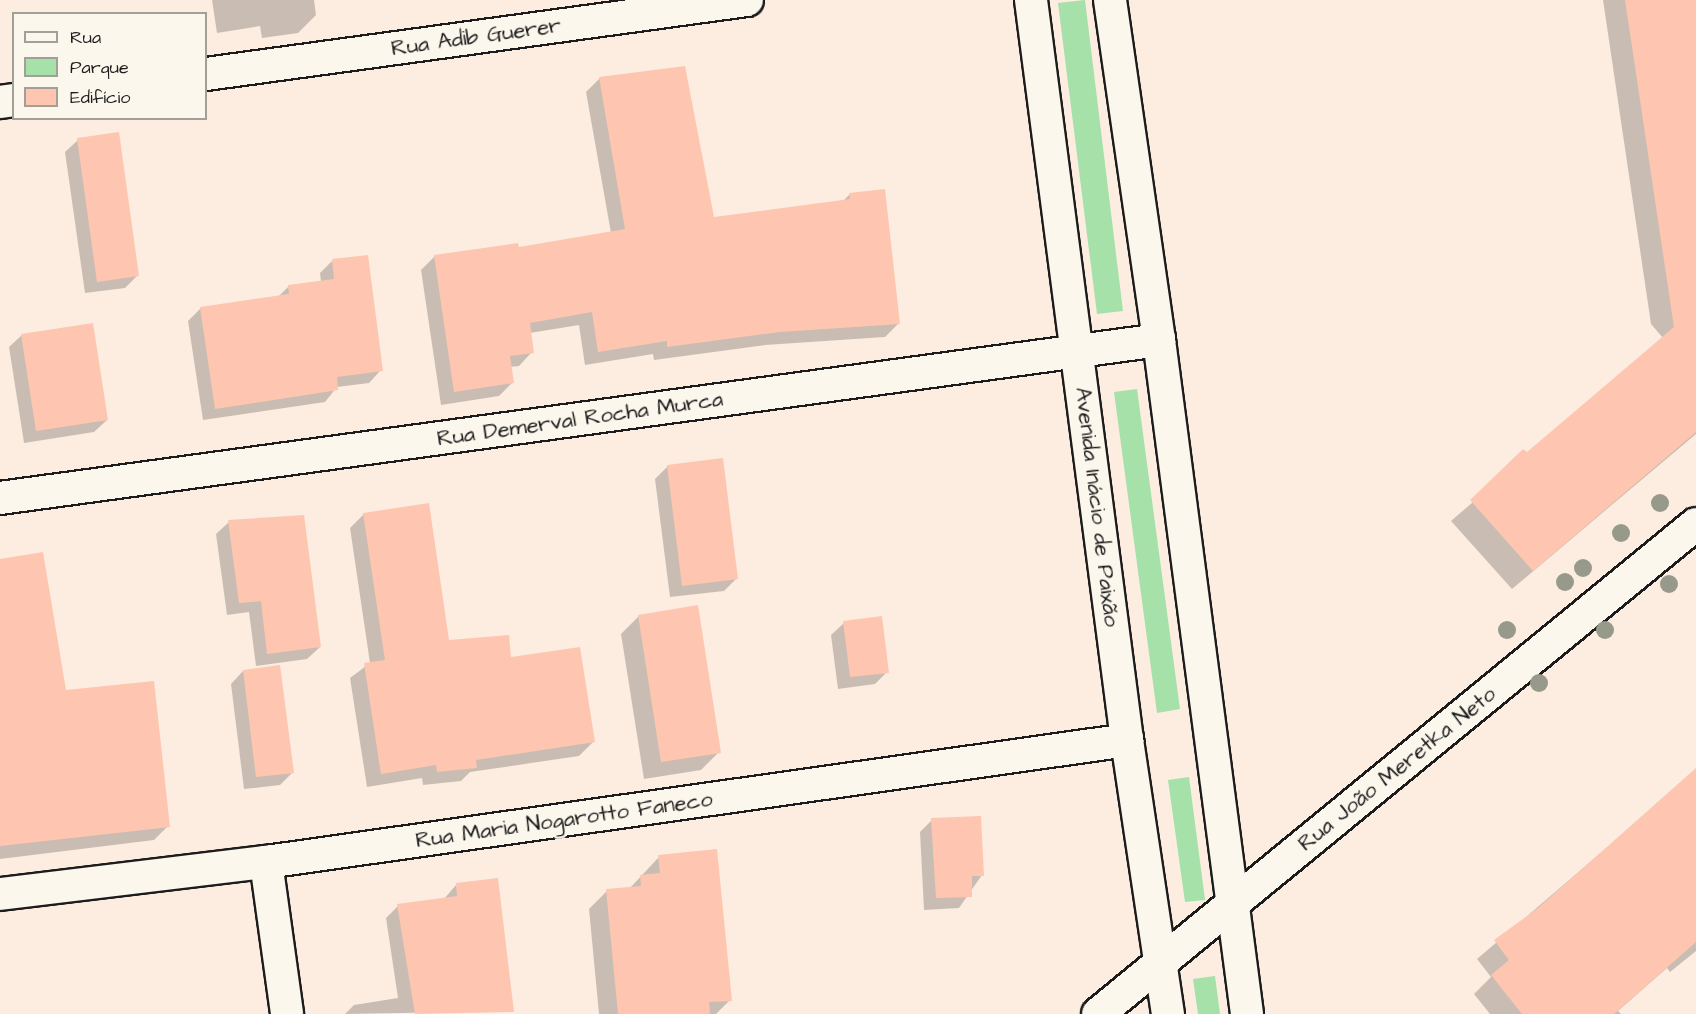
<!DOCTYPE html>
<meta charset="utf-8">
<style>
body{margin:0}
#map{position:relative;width:1696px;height:1014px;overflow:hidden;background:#fcede0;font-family:"Architects Daughter",sans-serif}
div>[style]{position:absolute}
.green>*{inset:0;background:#a5e1a8}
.shadow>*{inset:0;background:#0003}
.building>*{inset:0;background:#fec6b1}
.roads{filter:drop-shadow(2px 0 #1c1c1c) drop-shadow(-2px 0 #1c1c1c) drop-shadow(0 2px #1c1c1c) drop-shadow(0 -2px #1c1c1c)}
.street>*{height:32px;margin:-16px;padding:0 16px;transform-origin:16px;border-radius:16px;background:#fbf7ec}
.trees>*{width:18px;height:18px;margin:-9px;border-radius:50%;background:#979a8b}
span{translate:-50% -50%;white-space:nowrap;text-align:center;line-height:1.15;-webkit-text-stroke:5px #fbf7ec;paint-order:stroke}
.street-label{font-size:22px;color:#1c1c1c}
.legend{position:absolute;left:12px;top:12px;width:195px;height:108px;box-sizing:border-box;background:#fbf7ec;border:2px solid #a29f99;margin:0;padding:8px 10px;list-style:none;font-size:18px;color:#1c1c1c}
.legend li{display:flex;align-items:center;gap:12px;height:30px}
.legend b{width:30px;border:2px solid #a29f99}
</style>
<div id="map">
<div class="green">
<div style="clip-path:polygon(1085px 0,1123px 311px,1097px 314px,1058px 3px)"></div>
<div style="clip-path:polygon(1137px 389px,1180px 709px,1157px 713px,1114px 392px)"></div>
<div style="clip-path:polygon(1189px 777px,1205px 900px,1185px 902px,1168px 780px)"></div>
<div style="clip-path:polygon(1215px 976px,1220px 1014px,1198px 1014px,1193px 979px)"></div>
</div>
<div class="shadow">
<div style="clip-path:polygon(212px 0,314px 0,316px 15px,298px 33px,262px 38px,260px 26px,217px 33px)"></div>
<div style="clip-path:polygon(1603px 0,1696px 0,1696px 434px,1512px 589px,1451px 521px,1663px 338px,1651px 324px)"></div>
<div style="clip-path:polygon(600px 78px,713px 219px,843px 201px,850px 194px,899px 323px,885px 337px,765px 345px,654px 360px,653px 354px,585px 365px,579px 325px,530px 333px,532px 352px,519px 366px,510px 367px,512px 383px,499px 396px,441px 405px,421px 270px,435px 256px,518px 249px,611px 233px,586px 92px)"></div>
<div style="clip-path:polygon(78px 140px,138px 275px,125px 288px,85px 293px,65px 152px)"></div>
<div style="clip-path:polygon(332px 261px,381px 370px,369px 383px,337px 387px,325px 402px,203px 420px,188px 321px,201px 308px,278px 297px,289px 286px,321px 282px,320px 273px)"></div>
<div style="clip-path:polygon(22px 335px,107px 420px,94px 432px,24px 443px,9px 347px)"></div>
<div style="clip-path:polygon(668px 466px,736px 579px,724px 591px,670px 597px,655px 479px)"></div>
<div style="clip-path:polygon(364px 514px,448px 642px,509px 658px,593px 742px,579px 756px,470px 772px,461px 781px,423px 785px,422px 778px,367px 787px,350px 678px,370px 663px,350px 528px)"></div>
<div style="clip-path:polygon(229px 522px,320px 647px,307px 659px,256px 666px,249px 612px,227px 615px,216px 534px)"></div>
<div style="clip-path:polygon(0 560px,65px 692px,168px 826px,154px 840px,0 859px)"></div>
<div style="clip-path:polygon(639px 616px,719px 752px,701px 770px,644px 779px,621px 634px)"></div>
<div style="clip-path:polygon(844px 623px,887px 672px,875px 684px,838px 689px,831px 635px)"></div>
<div style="clip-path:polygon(243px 671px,292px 773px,280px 785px,244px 789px,231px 684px)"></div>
<div style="clip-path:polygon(1696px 771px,1696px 951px,1670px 972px,1667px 968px,1618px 1011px,1621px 1014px,1490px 1014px,1474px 994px,1491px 977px,1477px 959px)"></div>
<div style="clip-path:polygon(932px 820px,982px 875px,959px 908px,924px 910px,920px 832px)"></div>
<div style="clip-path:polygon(659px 857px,730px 1000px,716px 1014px,599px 1014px,589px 909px,607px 891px,629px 889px)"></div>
<div style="clip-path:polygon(456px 885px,513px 1011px,345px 1014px,354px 1005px,398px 998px,386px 918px,398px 906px,444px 899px)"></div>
</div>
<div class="building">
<div style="clip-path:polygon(1625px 0,1696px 0,1696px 432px,1533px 571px,1470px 500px,1523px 449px,1527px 452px,1674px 327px)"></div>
<div style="clip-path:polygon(685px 66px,714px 217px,850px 199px,849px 193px,885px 189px,900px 324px,780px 332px,667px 347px,667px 341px,598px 352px,592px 312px,530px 323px,534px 353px,510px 356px,514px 383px,454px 392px,434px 255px,518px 243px,519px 247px,625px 229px,599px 77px)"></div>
<div style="clip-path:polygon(119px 132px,139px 276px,97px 282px,77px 138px)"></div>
<div style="clip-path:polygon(368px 255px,383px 371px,337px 377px,338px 390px,215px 409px,200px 307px,289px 294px,288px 285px,334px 279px,332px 259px)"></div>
<div style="clip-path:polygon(93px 323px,108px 420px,36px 431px,21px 334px)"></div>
<div style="clip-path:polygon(723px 458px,738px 579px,682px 586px,667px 465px)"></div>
<div style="clip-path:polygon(429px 503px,449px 640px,509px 635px,511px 657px,580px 647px,595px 742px,476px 760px,477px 768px,437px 772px,436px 765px,381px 774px,364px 663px,385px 660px,363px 513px)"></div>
<div style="clip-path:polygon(304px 515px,321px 647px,267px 654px,261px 601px,239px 603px,228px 520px)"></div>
<div style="clip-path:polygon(43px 552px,66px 690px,154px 681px,170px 827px,0 846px,0 559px)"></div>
<div style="clip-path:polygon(698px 605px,721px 753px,661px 762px,638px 615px)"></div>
<div style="clip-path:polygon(882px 616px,889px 673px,850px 677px,843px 621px)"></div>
<div style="clip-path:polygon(280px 665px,294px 773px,256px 777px,243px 670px)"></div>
<div style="clip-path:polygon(1696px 768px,1696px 942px,1614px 1014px,1522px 1014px,1491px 975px,1509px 960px,1494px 940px,1538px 908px)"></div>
<div style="clip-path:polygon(981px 816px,984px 876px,972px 876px,972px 897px,936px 898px,931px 818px)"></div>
<div style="clip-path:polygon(717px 849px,732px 1001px,709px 1002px,710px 1014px,618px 1014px,606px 889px,641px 886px,640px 875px,660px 873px,658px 855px)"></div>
<div style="clip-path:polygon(498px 878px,514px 1012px,415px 1014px,397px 904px,457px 896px,456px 883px)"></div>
</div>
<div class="roads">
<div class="street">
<div style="left:1031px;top:0;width:746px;rotate:82.61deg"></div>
<div style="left:1127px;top:740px;width:277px;rotate:81.5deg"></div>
<div style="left:1110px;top:0;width:344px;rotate:81.8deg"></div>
<div style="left:1159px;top:340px;width:680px;rotate:82.56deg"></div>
<div style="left:206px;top:74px;width:546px;rotate:-7.79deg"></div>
<div style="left:0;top:102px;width:14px;rotate:-8deg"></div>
<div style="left:0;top:498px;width:1170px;rotate:-7.76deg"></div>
<div style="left:266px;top:862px;width:153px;rotate:82.1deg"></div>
<div style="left:0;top:894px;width:268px;rotate:-6.9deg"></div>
<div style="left:266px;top:862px;width:870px;rotate:-8.06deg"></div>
<div style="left:1098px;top:1014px;width:773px;rotate:-39.33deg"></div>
</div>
</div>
<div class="trees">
<div style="left:1660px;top:503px"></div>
<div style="left:1621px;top:533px"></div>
<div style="left:1583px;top:568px"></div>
<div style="left:1565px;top:582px"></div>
<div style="left:1669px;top:584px"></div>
<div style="left:1507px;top:630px"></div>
<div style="left:1605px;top:630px"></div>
<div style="left:1539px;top:683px"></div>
</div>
<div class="street-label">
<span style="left:476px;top:37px;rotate:-8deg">Rua Adib Guerer</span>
<span style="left:580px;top:419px;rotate:-8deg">Rua Demerval Rocha Murca</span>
<span style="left:1097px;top:507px;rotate:83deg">Avenida Inácio de Paixão</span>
<span style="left:1397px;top:769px;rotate:-39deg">Rua João Meretka Neto</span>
<span style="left:564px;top:820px;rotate:-8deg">Rua Maria Nogarotto Faneco</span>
</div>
<ul class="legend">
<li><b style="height:8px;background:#fbf7ec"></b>Rua</li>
<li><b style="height:16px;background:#a5e1a8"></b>Parque</li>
<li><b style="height:16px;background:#fec6b1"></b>Edifício</li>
</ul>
</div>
